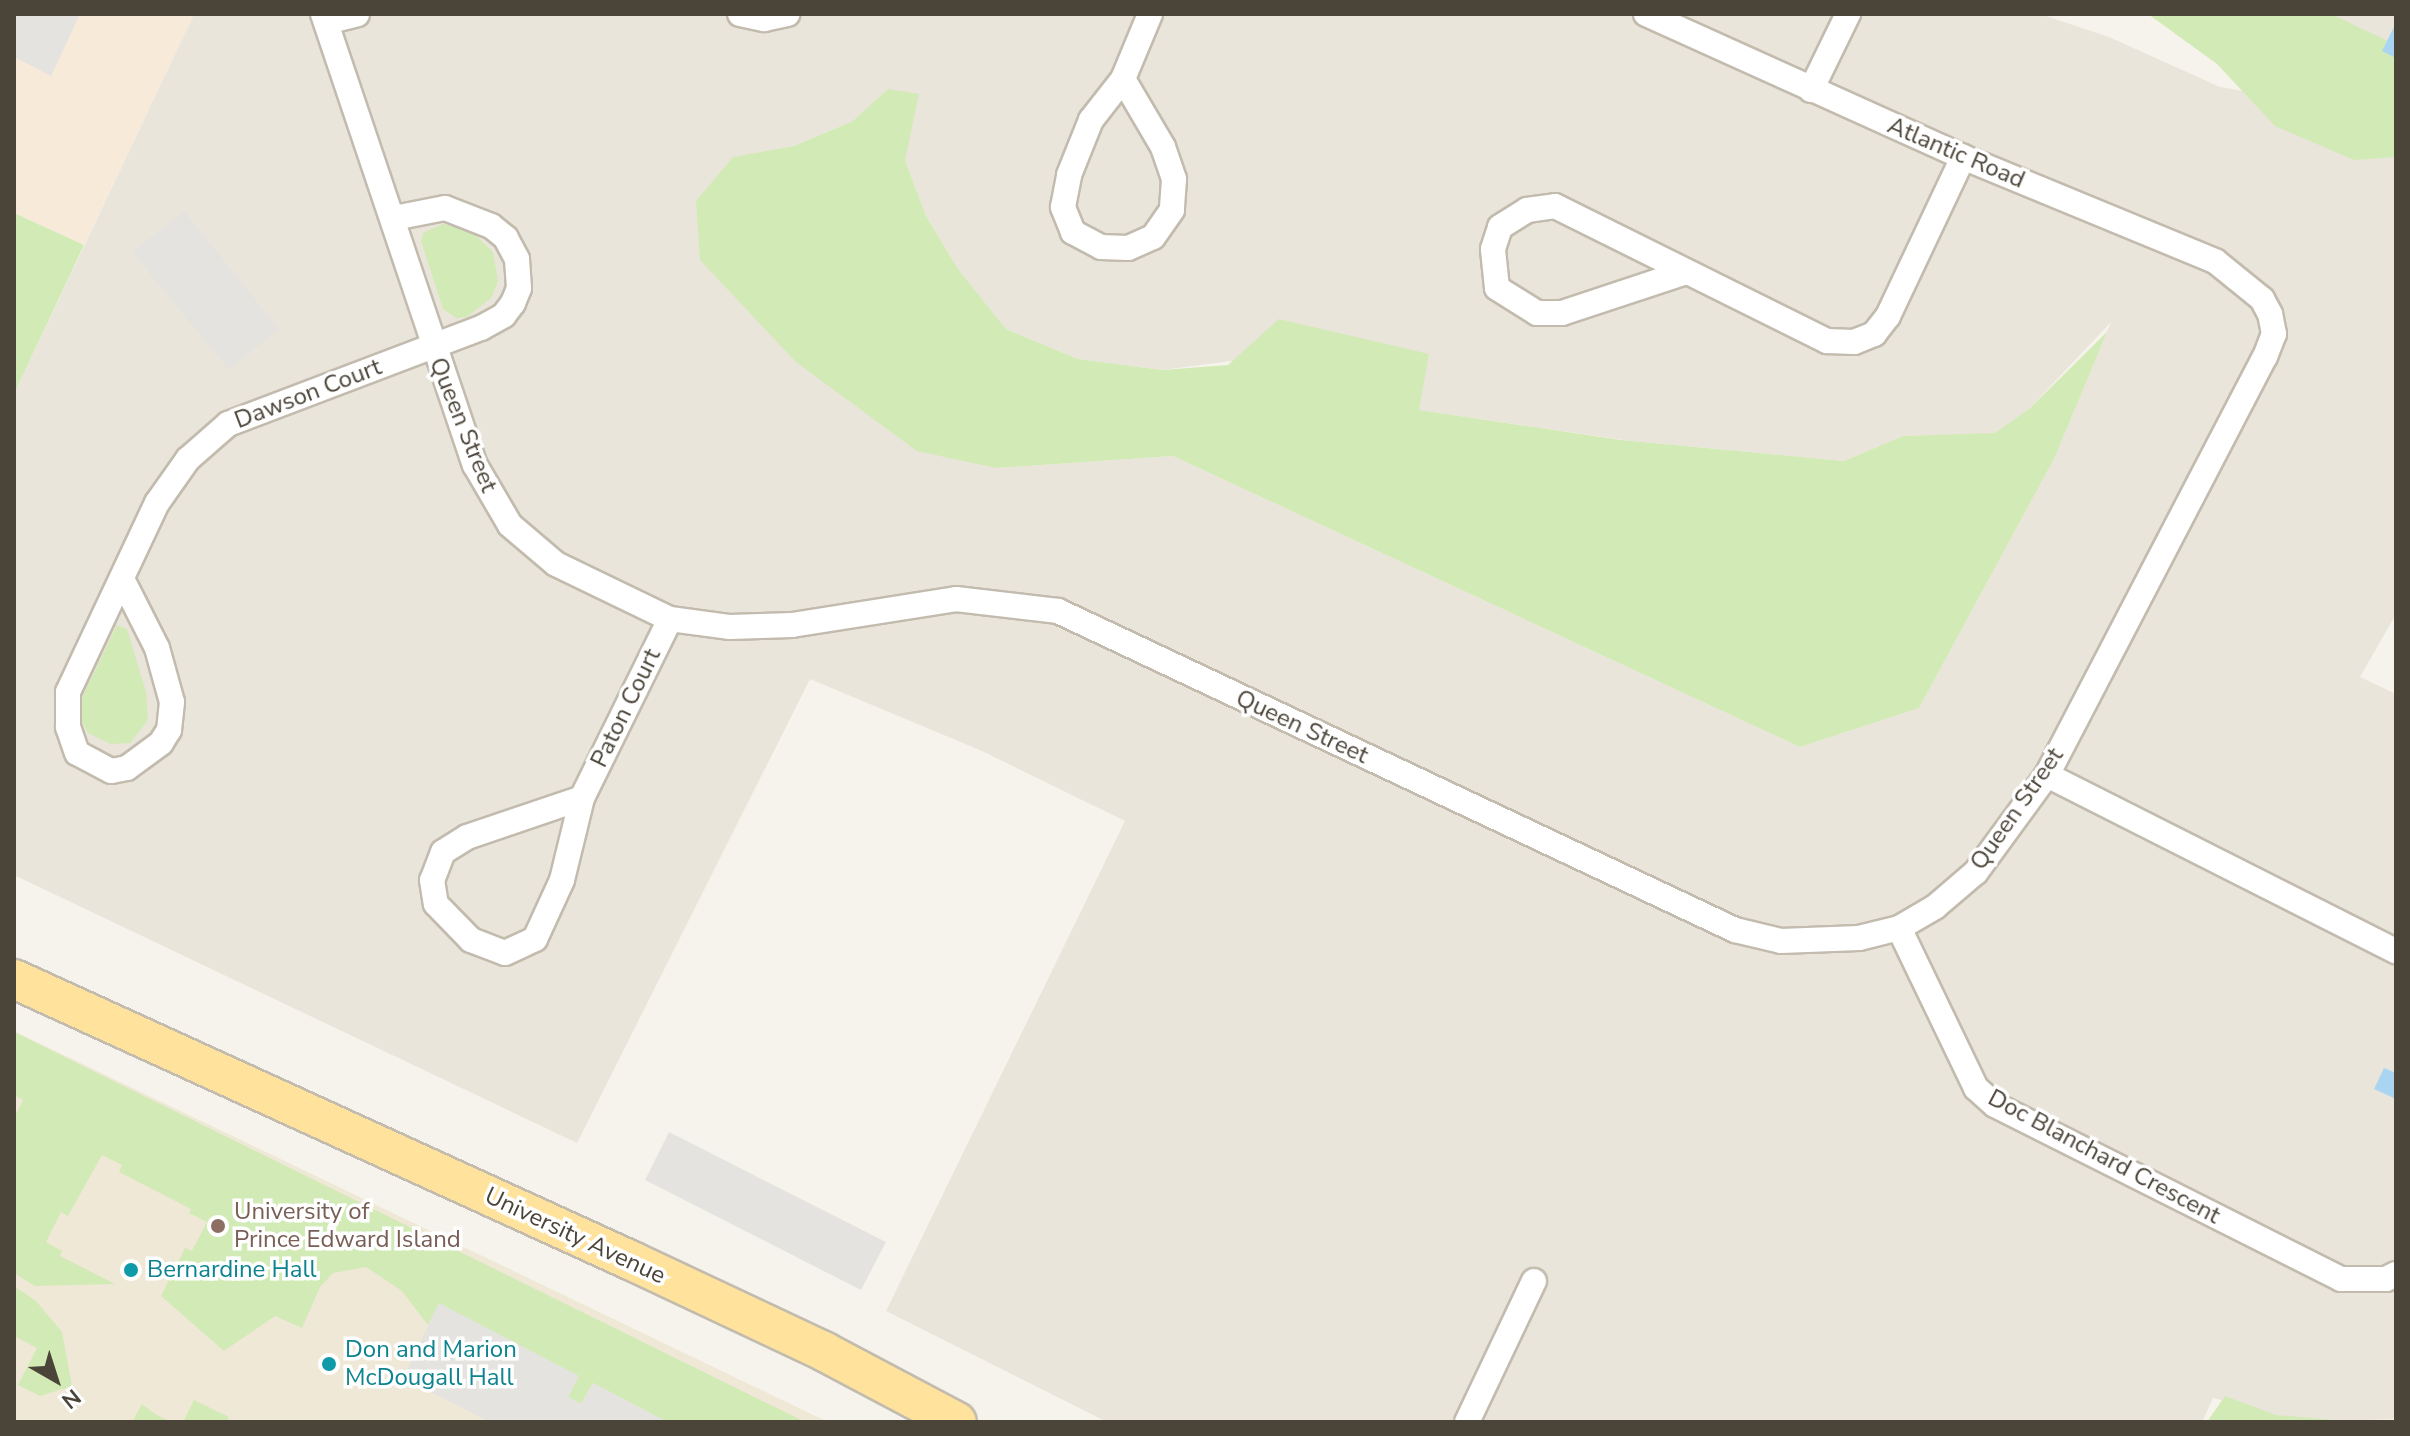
<!DOCTYPE html>
<style>
body{margin:0}
#map{position:relative;width:2410px;height:1436px;overflow:hidden;background:#f6f3ec;font-family:"Nunito Sans",sans-serif}
div>[style]{position:absolute}
.residential>*{inset:0;background:#eae5da}
.commercial>*{inset:0;background:#f7ead8}
.education>*{inset:0;background:#efe8d6}
.green>*{inset:0;background:#d2eab5}
.parking>*{inset:0;background:#e5e3e0}
.water>*{inset:0;background:#a9d4f2}
.roads{filter:drop-shadow(2px 0 #c2bbae) drop-shadow(-2px 0 #c2bbae) drop-shadow(0 2px #c2bbae) drop-shadow(0 -2px #c2bbae)}
.street>*{height:24px;margin:-12px;padding:0 12px;transform-origin:12px;border-radius:12px;background:#fff}
.primary>*{height:38px;margin:-19px;padding:0 19px;transform-origin:19px;border-radius:19px;background:#ffe39c}
.dots>*{width:22px;height:22px;translate:-50% -50%;box-sizing:border-box;border:4px solid #fff;border-radius:50%}
span{translate:-50% -50%;white-space:nowrap;text-align:center;line-height:1.15;-webkit-text-stroke:7px #fff;paint-order:stroke}
.street-label{font-size:24px;color:#4b4439}
.education-label{font-size:24px;color:#785e54}
.left{translate:0 -50%;text-align:left}
.culture-label{font-size:24px;color:#0d838f}
.frame{position:absolute;inset:0;border:16px solid #4b4439;pointer-events:none}
.north{position:absolute;left:16px;top:1340px;width:80px;height:80px;-webkit-text-stroke:6px #fff;paint-order:stroke;rotate:141deg;font-size:22px;font-weight:700;line-height:32px;text-align:center;color:#4b4439}
.north::after{content:'';display:block;margin:auto;width:28px;height:36px;background:#4b4439;clip-path:polygon(50% 0,100% 100%,50% 72%,0 100%)}
</style>
<div id="map">
<div class="residential">
<div style="clip-path:polygon(evenodd,194px 14px,2040px 14px,2109px 37px,2220px 87px,2396px 117px,2396px 614px,2360px 677px,2396px 694px,2396px 1419px,2303px 1422px,2213px 1398px,2202px 1422px,1107px 1422px,886px 1311px,1125px 821px,982px 751px,810px 679px,577px 1143px,14px 875px,14px 394px,194px 14px,853px 121px,905px 160px,926px 216px,958px 269px,1006px 329px,1078px 359px,1162px 370px,1369px 343px,1429px 354px,1418px 410px,1631px 441px,1844px 461px,1903px 436px,1995px 434px,2029px 409px,2111px 322px,2055px 457px,1919px 708px,1800px 747px,1173px 456px,996px 468px,733px 158px,794px 146px,853px 121px)"></div>
<div style="clip-path:polygon(2281px 14px,2396px 14px,2396px 69px)"></div>
</div>
<div class="commercial">
<div style="clip-path:polygon(14px 14px,194px 14px,84px 245px,14px 213px)"></div>
</div>
<div class="education">
<div style="clip-path:polygon(14px 1031px,828px 1422px,14px 1422px)"></div>
</div>
<div class="green">
<div style="clip-path:polygon(2148px 14px,2331px 14px,2396px 45px,2396px 157px,2354px 160px,2275px 126px,2217px 64px)"></div>
<div style="clip-path:polygon(888px 89px,919px 94px,905px 160px,926px 216px,958px 269px,1006px 329px,1078px 359px,1162px 370px,1228px 365px,1279px 319px,1429px 354px,1419px 410px,1621px 440px,1844px 461px,1903px 436px,1995px 433px,2029px 409px,2107px 332px,2055px 457px,1919px 708px,1800px 747px,1173px 456px,996px 468px,917px 451px,796px 362px,700px 260px,696px 201px,733px 157px,794px 146px,853px 121px)"></div>
<div style="clip-path:polygon(14px 213px,84px 245px,14px 394px)"></div>
<div style="clip-path:polygon(443px 224px,470px 230px,493px 252px,498px 281px,492px 297px,467px 317px,456px 318px,443px 309px,421px 241px,423px 233px)"></div>
<div style="clip-path:polygon(117px 625px,127px 629px,146px 692px,148px 720px,130px 743px,111px 744px,88px 733px,76px 710px)"></div>
<div style="clip-path:polygon(14px 1032px,805px 1422px,667px 1422px,593px 1383px,581px 1404px,568px 1397px,578px 1376px,439px 1304px,428px 1325px,402px 1291px,366px 1267px,333px 1273px,320px 1287px,302px 1328px,275px 1316px,224px 1351px,161px 1296px,185px 1248px,192px 1251px,207px 1222px,189px 1213px,191px 1209px,119px 1172px,122px 1165px,102px 1155px,68px 1216px,61px 1212px,46px 1242px,62px 1251px,60px 1256px,115px 1284px,35px 1286px,14px 1273px,14px 1118px,23px 1100px,14px 1095px)"></div>
<div style="clip-path:polygon(14px 1286px,36px 1301px,62px 1332px,72px 1386px,40px 1396px,18px 1385px,37px 1348px,14px 1336px)"></div>
<div style="clip-path:polygon(2225px 1396px,2276px 1415px,2358px 1422px,2207px 1422px)"></div>
<div style="clip-path:polygon(194px 1400px,229px 1417px,226px 1422px,183px 1422px)"></div>
<div style="clip-path:polygon(142px 1404px,155px 1414px,171px 1422px,132px 1422px)"></div>
</div>
<div class="parking">
<div style="clip-path:polygon(14px 14px,80px 14px,51px 76px,14px 57px)"></div>
<div style="clip-path:polygon(184px 211px,279px 329px,229px 370px,132px 252px)"></div>
<div style="clip-path:polygon(669px 1132px,886px 1242px,861px 1290px,645px 1180px)"></div>
<div style="clip-path:polygon(439px 1303px,579px 1376px,568px 1397px,581px 1404px,593px 1383px,667px 1422px,490px 1422px,403px 1378px)"></div>
</div>
<div class="water">
<div style="clip-path:polygon(2395px 25px,2396px 26px,2396px 58px,2382px 51px)"></div>
<div style="clip-path:polygon(2384px 1068px,2396px 1073px,2396px 1099px,2374px 1089px)"></div>
</div>
<div class="roads">
<div class="street">
<div style="left:323px;top:14px;width:476px;rotate:71.4deg"></div>
<div style="left:475px;top:465px;width:69px;rotate:59.7deg"></div>
<div style="left:510px;top:525px;width:60px;rotate:40.3deg"></div>
<div style="left:556px;top:564px;width:127px;rotate:25.8deg"></div>
<div style="left:670px;top:619px;width:61px;rotate:7.6deg"></div>
<div style="left:730px;top:627px;width:62px;rotate:-1.8deg"></div>
<div style="left:792px;top:625px;width:166px;rotate:-9deg"></div>
<div style="left:956px;top:599px;width:103px;rotate:6.7deg"></div>
<div style="left:1058px;top:611px;width:748px;rotate:25.23deg"></div>
<div style="left:1735px;top:930px;width:47px;rotate:13.4deg"></div>
<div style="left:1781px;top:941px;width:78px;rotate:-2.2deg"></div>
<div style="left:1859px;top:938px;width:41px;rotate:-14deg"></div>
<div style="left:1899px;top:928px;width:42px;rotate:-30.3deg"></div>
<div style="left:1935px;top:907px;width:54px;rotate:-40.5deg"></div>
<div style="left:1976px;top:872px;width:120px;rotate:-53.8deg"></div>
<div style="left:2047px;top:775px;width:471px;rotate:-62.5deg"></div>
<div style="left:2265px;top:357px;width:25px;rotate:-69deg"></div>
<div style="left:2274px;top:334px;width:20px;rotate:-101deg"></div>
<div style="left:2270px;top:314px;width:17px;rotate:-118deg"></div>
<div style="left:2262px;top:299px;width:60px;rotate:-141deg"></div>
<div style="left:2215px;top:261px;width:273px;rotate:-157.6deg"></div>
<div style="left:1963px;top:157px;width:348px;rotate:-155.7deg"></div>
<div style="left:740px;top:14px;width:25px;rotate:12deg"></div>
<div style="left:764px;top:19px;width:24px;rotate:-12deg"></div>
<div style="left:326px;top:22px;width:32px;rotate:-14deg"></div>
<div style="left:1123px;top:79px;width:79px;rotate:59.5deg"></div>
<div style="left:1163px;top:147px;width:34px;rotate:71deg"></div>
<div style="left:1174px;top:179px;width:31px;rotate:94deg"></div>
<div style="left:1172px;top:210px;width:33px;rotate:125deg"></div>
<div style="left:1153px;top:237px;width:27px;rotate:156deg"></div>
<div style="left:1128px;top:248px;width:27px;rotate:-178deg"></div>
<div style="left:1101px;top:247px;width:32px;rotate:-152deg"></div>
<div style="left:1073px;top:232px;width:27px;rotate:-112deg"></div>
<div style="left:1063px;top:207px;width:33px;rotate:-79deg"></div>
<div style="left:1069px;top:175px;width:59px;rotate:-68.2deg"></div>
<div style="left:1091px;top:120px;width:52px;rotate:-52deg"></div>
<div style="left:1123px;top:79px;width:70px;rotate:-67.4deg"></div>
<div style="left:1811px;top:90px;width:85px;rotate:-64deg"></div>
<div style="left:1683px;top:273px;width:127px;rotate:161.7deg"></div>
<div style="left:1562px;top:313px;width:25px;rotate:180deg"></div>
<div style="left:1537px;top:313px;width:47px;rotate:-148deg"></div>
<div style="left:1497px;top:288px;width:39px;rotate:-96deg"></div>
<div style="left:1493px;top:249px;width:23px;rotate:-72deg"></div>
<div style="left:1500px;top:227px;width:32px;rotate:-32deg"></div>
<div style="left:1527px;top:210px;width:28px;rotate:-8deg"></div>
<div style="left:1555px;top:206px;width:304px;rotate:26.4deg"></div>
<div style="left:1827px;top:341px;width:27px;rotate:2deg"></div>
<div style="left:1854px;top:342px;width:22px;rotate:-22deg"></div>
<div style="left:1874px;top:334px;width:23px;rotate:-52deg"></div>
<div style="left:1888px;top:316px;width:176px;rotate:-64.7deg"></div>
<div style="left:122px;top:579px;width:77px;rotate:63.1deg"></div>
<div style="left:157px;top:648px;width:56px;rotate:74.5deg"></div>
<div style="left:172px;top:702px;width:28px;rotate:96deg"></div>
<div style="left:169px;top:730px;width:15px;rotate:122deg"></div>
<div style="left:161px;top:743px;width:42px;rotate:143.7deg"></div>
<div style="left:127px;top:768px;width:16px;rotate:169deg"></div>
<div style="left:111px;top:771px;width:38px;rotate:-152deg"></div>
<div style="left:77px;top:753px;width:28px;rotate:-109deg"></div>
<div style="left:68px;top:727px;width:35px;rotate:-90deg"></div>
<div style="left:68px;top:692px;width:209px;rotate:-64.8deg"></div>
<div style="left:157px;top:503px;width:54px;rotate:-54.8deg"></div>
<div style="left:188px;top:459px;width:53px;rotate:-41.2deg"></div>
<div style="left:228px;top:424px;width:271px;rotate:-20.8deg"></div>
<div style="left:481px;top:328px;width:26px;rotate:-29deg"></div>
<div style="left:504px;top:315px;width:15px;rotate:-53deg"></div>
<div style="left:513px;top:303px;width:16px;rotate:-68deg"></div>
<div style="left:519px;top:288px;width:29px;rotate:-94deg"></div>
<div style="left:517px;top:259px;width:24px;rotate:-118deg"></div>
<div style="left:506px;top:238px;width:19px;rotate:-141deg"></div>
<div style="left:491px;top:226px;width:49px;rotate:-158.6deg"></div>
<div style="left:445px;top:208px;width:52px;rotate:168.9deg"></div>
<div style="left:2047px;top:775px;width:391px;rotate:26.8deg"></div>
<div style="left:582px;top:798px;width:121px;rotate:161.3deg"></div>
<div style="left:467px;top:837px;width:28px;rotate:148deg"></div>
<div style="left:443px;top:852px;width:30px;rotate:111deg"></div>
<div style="left:432px;top:880px;width:24px;rotate:81deg"></div>
<div style="left:436px;top:904px;width:50px;rotate:45.8deg"></div>
<div style="left:471px;top:940px;width:36px;rotate:21deg"></div>
<div style="left:505px;top:953px;width:33px;rotate:-25deg"></div>
<div style="left:535px;top:939px;width:65px;rotate:-65.4deg"></div>
<div style="left:562px;top:880px;width:84px;rotate:-76.3deg"></div>
<div style="left:582px;top:798px;width:199px;rotate:-63.8deg"></div>
<div style="left:1899px;top:928px;width:178px;rotate:64.3deg"></div>
<div style="left:1976px;top:1088px;width:25px;rotate:42deg"></div>
<div style="left:1995px;top:1105px;width:387px;rotate:26.7deg"></div>
<div style="left:2341px;top:1279px;width:45px"></div>
<div style="left:2386px;top:1279px;width:11px;rotate:-27deg"></div>
<div style="left:1467px;top:1422px;width:156px;rotate:-64.6deg"></div>
</div>
<div class="primary">
<div style="left:14px;top:979px;width:679px;rotate:24.53deg"></div>
<div style="left:632px;top:1261px;width:213px;rotate:25.2deg"></div>
<div style="left:825px;top:1352px;width:149px;rotate:27.9deg"></div>
</div>
</div>
<div class="dots">
<div style="left:218px;top:1226px;background:#8d6e63"></div>
<div style="left:131px;top:1270px;background:#0f9aa8"></div>
<div style="left:329px;top:1364px;background:#0f9aa8"></div>
</div>
<div class="street-label">
<span style="left:1956px;top:153px;rotate:23deg">Atlantic Road</span>
<span style="left:308px;top:394px;rotate:-21deg">Dawson Court</span>
<span style="left:463px;top:425px;rotate:68deg">Queen Street</span>
<span style="left:626px;top:708px;rotate:-64deg">Paton Court</span>
<span style="left:1302px;top:727px;rotate:25deg">Queen Street</span>
<span style="left:2017px;top:809px;rotate:-55deg">Queen Street</span>
<span style="left:2104px;top:1157px;rotate:28deg">Doc Blanchard Crescent</span>
<span style="left:575px;top:1236px;rotate:25deg">University Avenue</span>
</div>
<div class="education-label">
<span class="left" style="left:234px;top:1226px">University of<br>Prince Edward Island</span>
</div>
<div class="culture-label">
<span class="left" style="left:147px;top:1270px">Bernardine Hall</span>
<span class="left" style="left:345px;top:1364px">Don and Marion<br>McDougall Hall</span>
</div>
<div class="frame"></div>
<div class="north">N</div>
</div>
